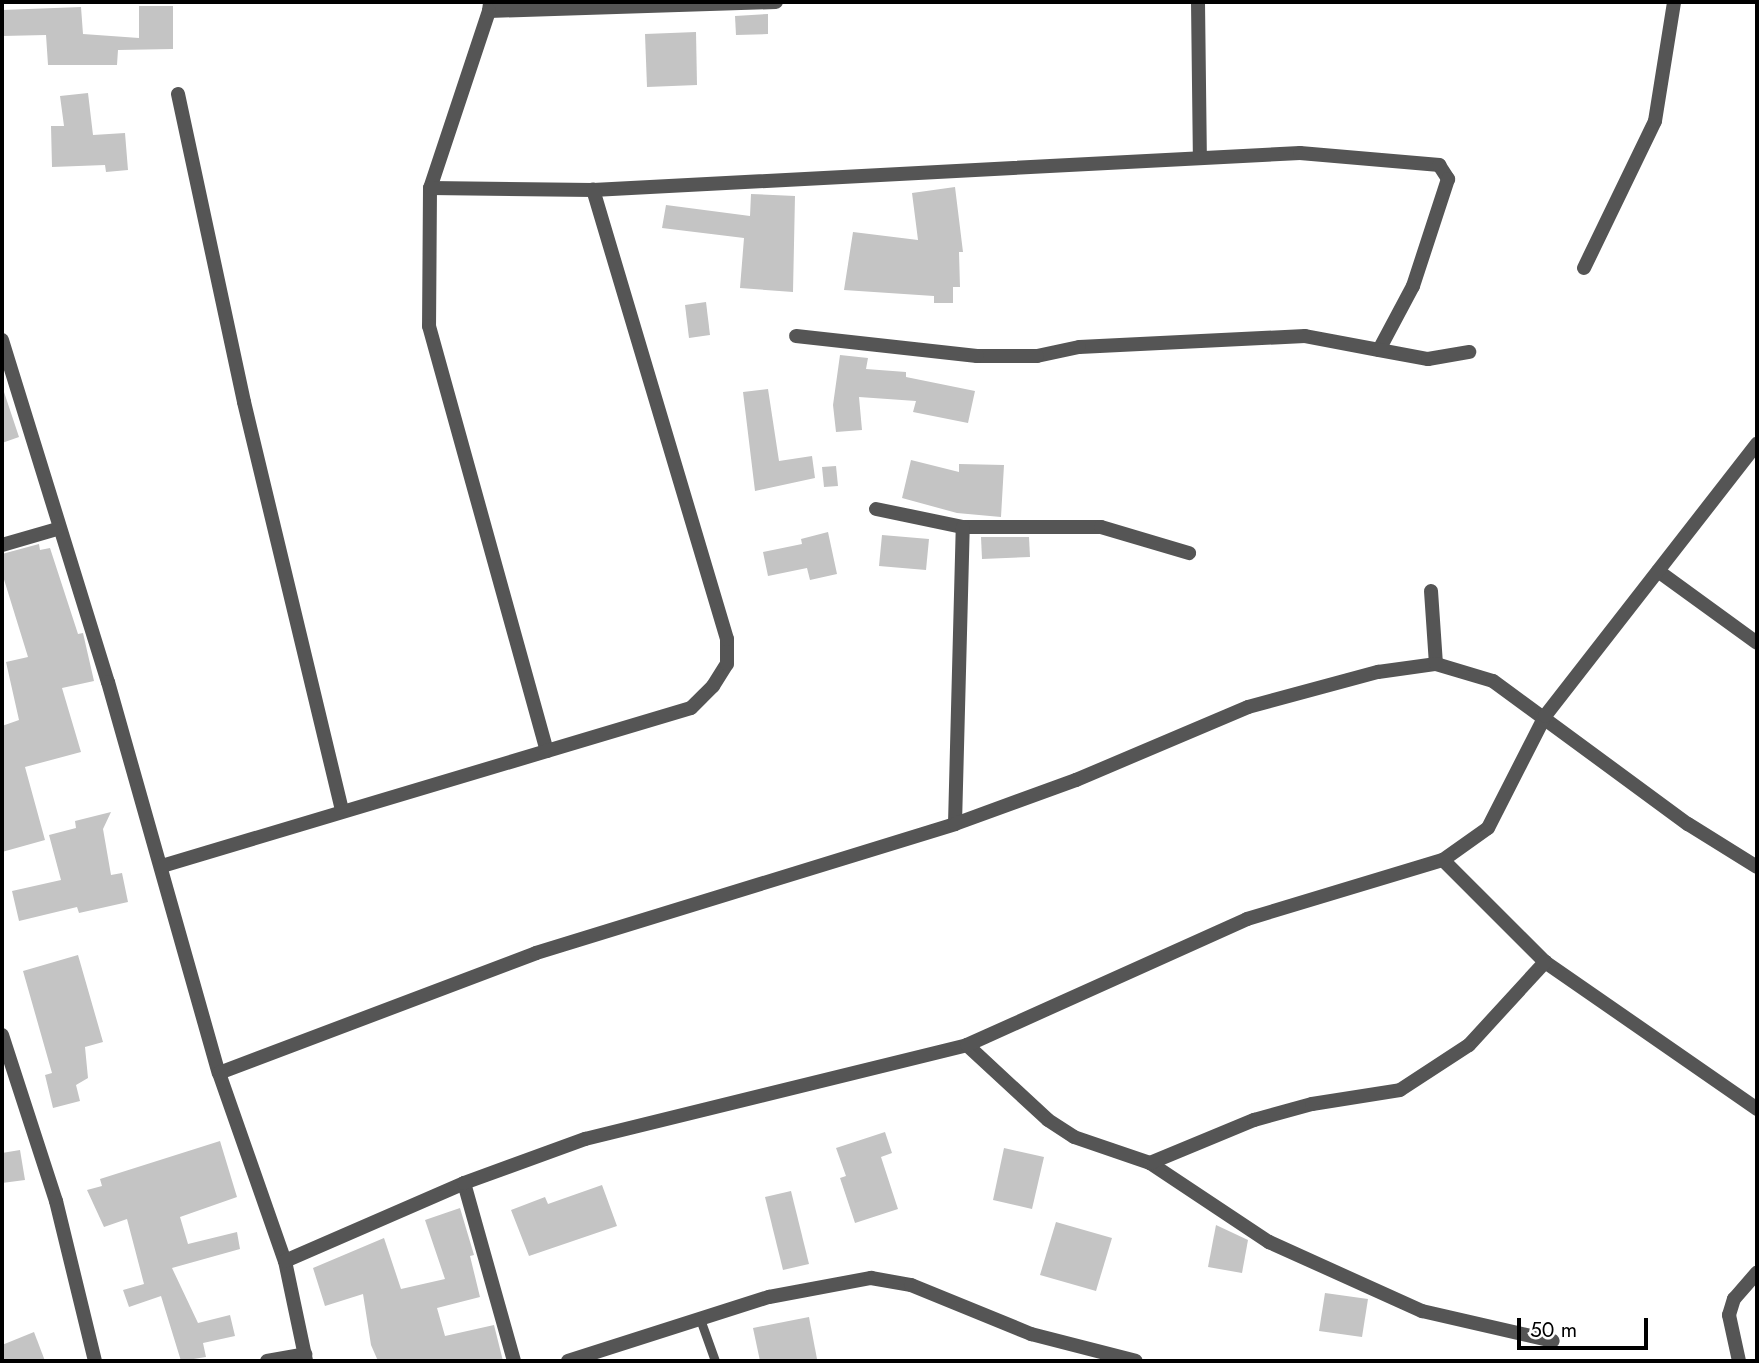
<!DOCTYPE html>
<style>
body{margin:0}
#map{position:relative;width:1759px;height:1363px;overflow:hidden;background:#fff;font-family:Jost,sans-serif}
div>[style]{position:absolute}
.building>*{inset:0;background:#c4c4c4}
.lane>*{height:9px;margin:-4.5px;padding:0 4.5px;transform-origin:4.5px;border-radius:4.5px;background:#555}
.street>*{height:14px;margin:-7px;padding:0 7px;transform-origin:7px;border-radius:7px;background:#555}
span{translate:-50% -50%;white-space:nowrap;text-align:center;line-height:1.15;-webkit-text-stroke:5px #fff;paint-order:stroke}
.frame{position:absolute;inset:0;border:4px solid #000;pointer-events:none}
.scale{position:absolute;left:1517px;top:1318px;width:131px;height:32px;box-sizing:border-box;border:4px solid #000;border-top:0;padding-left:9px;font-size:21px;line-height:24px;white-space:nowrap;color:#000;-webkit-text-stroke:5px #fff;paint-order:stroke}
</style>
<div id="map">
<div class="building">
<div style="clip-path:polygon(139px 6px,173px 6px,173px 49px,118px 50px,117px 65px,48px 65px,46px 35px,2px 36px,2px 10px,81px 7px,83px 34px,139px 38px)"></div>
<div style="clip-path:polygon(768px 14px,768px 34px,736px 35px,735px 16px)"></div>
<div style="clip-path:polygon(696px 32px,697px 85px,647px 87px,645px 34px)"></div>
<div style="clip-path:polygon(88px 93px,93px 135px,125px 133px,128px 170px,106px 172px,105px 165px,52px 167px,51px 126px,64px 126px,60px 96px)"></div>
<div style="clip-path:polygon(955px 187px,963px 252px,959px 252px,960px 287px,953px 287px,953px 303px,934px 303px,934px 296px,844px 290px,853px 232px,918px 240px,912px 193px)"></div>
<div style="clip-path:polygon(751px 194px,795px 196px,793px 292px,740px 288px,744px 238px,662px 228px,666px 205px,750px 216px)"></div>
<div style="clip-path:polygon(706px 302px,710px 335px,689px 338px,685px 305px)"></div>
<div style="clip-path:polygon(840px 355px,868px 358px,866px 369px,906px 372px,906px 377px,975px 391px,968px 423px,913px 412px,916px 401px,859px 397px,862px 430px,836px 432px,833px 405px)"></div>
<div style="clip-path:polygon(768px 389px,779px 461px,812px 456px,815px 478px,755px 491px,743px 392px)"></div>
<div style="clip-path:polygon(4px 392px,19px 437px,2px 443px,2px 393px)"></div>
<div style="clip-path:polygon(911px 460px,959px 472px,959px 464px,1004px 465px,1001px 517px,957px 513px,902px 498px)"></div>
<div style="clip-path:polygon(836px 466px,838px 486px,824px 487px,822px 467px)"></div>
<div style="clip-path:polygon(828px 532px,837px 574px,810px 580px,807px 568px,768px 576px,763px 552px,802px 544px,801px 539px)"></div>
<div style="clip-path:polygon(882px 535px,929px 539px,926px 570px,879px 566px)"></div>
<div style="clip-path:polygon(981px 537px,1029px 537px,1030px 557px,982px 559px)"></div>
<div style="clip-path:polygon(39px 544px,40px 550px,50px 548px,78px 634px,83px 633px,94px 681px,62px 688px,81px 752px,25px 767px,45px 840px,2px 852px,2px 726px,19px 720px,6px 662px,28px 657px,2px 573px,2px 554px)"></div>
<div style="clip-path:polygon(111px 812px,103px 829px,111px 875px,122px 873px,128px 902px,79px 913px,77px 907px,19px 921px,12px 891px,61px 880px,49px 835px,76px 828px,75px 821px)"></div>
<div style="clip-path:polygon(78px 955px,103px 1042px,85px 1047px,88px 1078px,76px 1085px,80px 1101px,53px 1108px,45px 1075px,52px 1073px,23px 971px)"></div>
<div style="clip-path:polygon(885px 1132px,892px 1153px,881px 1157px,898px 1209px,855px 1223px,840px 1178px,846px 1176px,836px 1148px)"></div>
<div style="clip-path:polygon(220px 1141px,237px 1197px,180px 1217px,188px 1244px,237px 1232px,240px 1249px,172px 1268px,198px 1323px,230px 1315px,235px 1336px,203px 1343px,206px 1357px,181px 1361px,161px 1296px,129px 1307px,123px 1290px,144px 1284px,127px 1219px,104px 1227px,87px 1190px,102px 1186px,100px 1179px)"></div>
<div style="clip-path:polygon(1004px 1148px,1044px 1157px,1032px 1209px,993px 1200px)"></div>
<div style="clip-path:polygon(20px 1150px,25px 1180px,2px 1183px,2px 1153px)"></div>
<div style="clip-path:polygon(602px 1185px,617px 1226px,529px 1256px,511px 1210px,545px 1197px,548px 1204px)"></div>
<div style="clip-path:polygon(791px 1191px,809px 1264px,783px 1270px,765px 1197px)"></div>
<div style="clip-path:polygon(460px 1208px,474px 1255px,470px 1256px,480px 1297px,437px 1308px,445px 1336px,494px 1325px,503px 1361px,378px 1361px,371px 1345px,363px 1294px,325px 1306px,313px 1268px,384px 1238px,401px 1289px,445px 1279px,425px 1220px)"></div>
<div style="clip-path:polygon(1056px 1222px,1112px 1238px,1096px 1291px,1040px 1275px)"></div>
<div style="clip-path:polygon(1216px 1225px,1248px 1240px,1242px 1273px,1208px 1267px)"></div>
<div style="clip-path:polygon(1325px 1293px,1368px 1299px,1362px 1337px,1319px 1331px)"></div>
<div style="clip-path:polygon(809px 1317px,817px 1359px,760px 1361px,753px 1328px)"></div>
<div style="clip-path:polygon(34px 1332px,45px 1361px,2px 1361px,2px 1345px)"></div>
</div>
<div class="lane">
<div style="left:700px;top:1319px;width:45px;rotate:70.3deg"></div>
</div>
<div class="street">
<div style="left:1198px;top:2px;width:153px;rotate:89.3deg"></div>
<div style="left:490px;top:3px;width:8px;rotate:97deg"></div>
<div style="left:489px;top:11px;width:287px;rotate:-1.8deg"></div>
<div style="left:489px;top:11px;width:187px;rotate:108.4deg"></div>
<div style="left:430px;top:188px;width:138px;rotate:90.4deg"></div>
<div style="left:429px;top:326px;width:441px;rotate:74.5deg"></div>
<div style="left:178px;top:94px;width:315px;rotate:77.9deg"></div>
<div style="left:244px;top:402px;width:419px;rotate:76.5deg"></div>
<div style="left:430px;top:188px;width:163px;rotate:0.7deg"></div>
<div style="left:593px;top:190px;width:708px;rotate:-3deg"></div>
<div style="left:1300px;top:153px;width:140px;rotate:4.9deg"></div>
<div style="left:1439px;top:165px;width:17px;rotate:57deg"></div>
<div style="left:1448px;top:179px;width:113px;rotate:108.1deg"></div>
<div style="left:1413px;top:286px;width:72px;rotate:118deg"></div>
<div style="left:1379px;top:350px;width:75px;rotate:-169.3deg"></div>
<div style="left:1305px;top:336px;width:226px;rotate:177.2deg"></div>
<div style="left:1079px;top:347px;width:43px;rotate:167.9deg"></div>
<div style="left:1037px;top:356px;width:60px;rotate:180deg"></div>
<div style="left:977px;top:356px;width:182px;rotate:-173.7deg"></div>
<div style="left:1584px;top:268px;width:163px;rotate:-64.2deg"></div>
<div style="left:1655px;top:121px;width:121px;rotate:-80.9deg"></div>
<div style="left:2px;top:340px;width:358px;rotate:72.8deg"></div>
<div style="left:108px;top:682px;width:406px;rotate:74.2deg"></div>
<div style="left:219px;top:1073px;width:199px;rotate:70.7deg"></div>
<div style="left:285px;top:1261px;width:102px;rotate:78.1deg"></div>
<div style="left:1379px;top:350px;width:50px;rotate:10.4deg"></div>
<div style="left:1428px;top:359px;width:42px;rotate:-9.7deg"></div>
<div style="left:876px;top:509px;width:89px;rotate:11.7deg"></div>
<div style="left:963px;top:527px;width:138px"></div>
<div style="left:1101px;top:527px;width:92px;rotate:16.5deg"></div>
<div style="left:2px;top:545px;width:57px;rotate:-16.2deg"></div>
<div style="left:1658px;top:571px;width:122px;rotate:36deg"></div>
<div style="left:1431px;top:591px;width:73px;rotate:86.1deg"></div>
<div style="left:955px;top:824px;width:297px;rotate:-88.5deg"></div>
<div style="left:1443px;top:860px;width:144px;rotate:45deg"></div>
<div style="left:1545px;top:962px;width:258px;rotate:34.7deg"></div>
<div style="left:162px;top:866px;width:552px;rotate:-16.63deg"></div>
<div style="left:691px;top:708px;width:31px;rotate:-45deg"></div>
<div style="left:713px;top:686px;width:26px;rotate:-58deg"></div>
<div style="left:727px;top:664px;width:25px;rotate:-90deg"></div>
<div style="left:727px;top:639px;width:469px;rotate:-106.6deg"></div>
<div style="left:2px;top:1035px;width:175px;rotate:72deg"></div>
<div style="left:56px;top:1201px;width:165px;rotate:76.3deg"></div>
<div style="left:967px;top:1045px;width:110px;rotate:42.8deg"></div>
<div style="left:1048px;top:1120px;width:31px;rotate:33deg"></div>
<div style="left:1074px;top:1137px;width:80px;rotate:18.9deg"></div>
<div style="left:1150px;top:1163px;width:143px;rotate:33.6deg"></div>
<div style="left:1269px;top:1242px;width:168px;rotate:24.3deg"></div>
<div style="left:1422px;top:1311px;width:134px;rotate:12.9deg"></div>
<div style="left:219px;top:1073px;width:339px;rotate:-20.7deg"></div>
<div style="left:536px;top:953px;width:438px;rotate:-17.1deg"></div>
<div style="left:955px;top:824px;width:129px;rotate:-20deg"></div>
<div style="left:1076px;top:780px;width:187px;rotate:-23deg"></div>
<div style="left:1248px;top:707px;width:135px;rotate:-15.1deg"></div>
<div style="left:1378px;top:672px;width:59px;rotate:-7.9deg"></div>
<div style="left:1436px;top:664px;width:59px;rotate:16.6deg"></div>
<div style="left:1493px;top:681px;width:242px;rotate:36.3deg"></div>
<div style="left:1688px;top:824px;width:81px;rotate:31.9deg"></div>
<div style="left:1150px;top:1163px;width:113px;rotate:-22.5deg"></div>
<div style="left:1254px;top:1120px;width:60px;rotate:-15.4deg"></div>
<div style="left:1312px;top:1104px;width:89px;rotate:-9deg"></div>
<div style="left:1400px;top:1090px;width:82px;rotate:-33.1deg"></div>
<div style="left:1469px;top:1045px;width:113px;rotate:-47.5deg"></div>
<div style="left:464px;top:1183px;width:185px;rotate:74.3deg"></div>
<div style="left:285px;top:1261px;width:195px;rotate:-23.5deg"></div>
<div style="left:464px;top:1183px;width:129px;rotate:-20deg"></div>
<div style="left:585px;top:1139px;width:393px;rotate:-13.8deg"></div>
<div style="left:967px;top:1045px;width:307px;rotate:-24.2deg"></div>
<div style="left:1247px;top:919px;width:205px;rotate:-16.8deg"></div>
<div style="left:1443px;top:860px;width:55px;rotate:-35.4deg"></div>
<div style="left:1488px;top:828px;width:126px;rotate:-63deg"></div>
<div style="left:1545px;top:716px;width:345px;rotate:-52.1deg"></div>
<div style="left:267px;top:1361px;width:39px;rotate:-10deg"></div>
<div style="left:568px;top:1361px;width:211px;rotate:-17.7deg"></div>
<div style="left:769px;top:1297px;width:104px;rotate:-10.6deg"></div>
<div style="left:871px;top:1278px;width:41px;rotate:9.9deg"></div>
<div style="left:911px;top:1285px;width:130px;rotate:22.2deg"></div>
<div style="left:1031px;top:1334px;width:108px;rotate:14.4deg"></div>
<div style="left:1739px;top:1361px;width:47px;rotate:-102.3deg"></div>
<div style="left:1729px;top:1315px;width:17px;rotate:-73deg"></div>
<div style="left:1734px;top:1299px;width:35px;rotate:-49deg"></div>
</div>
<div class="frame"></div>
<div class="scale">50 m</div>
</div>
